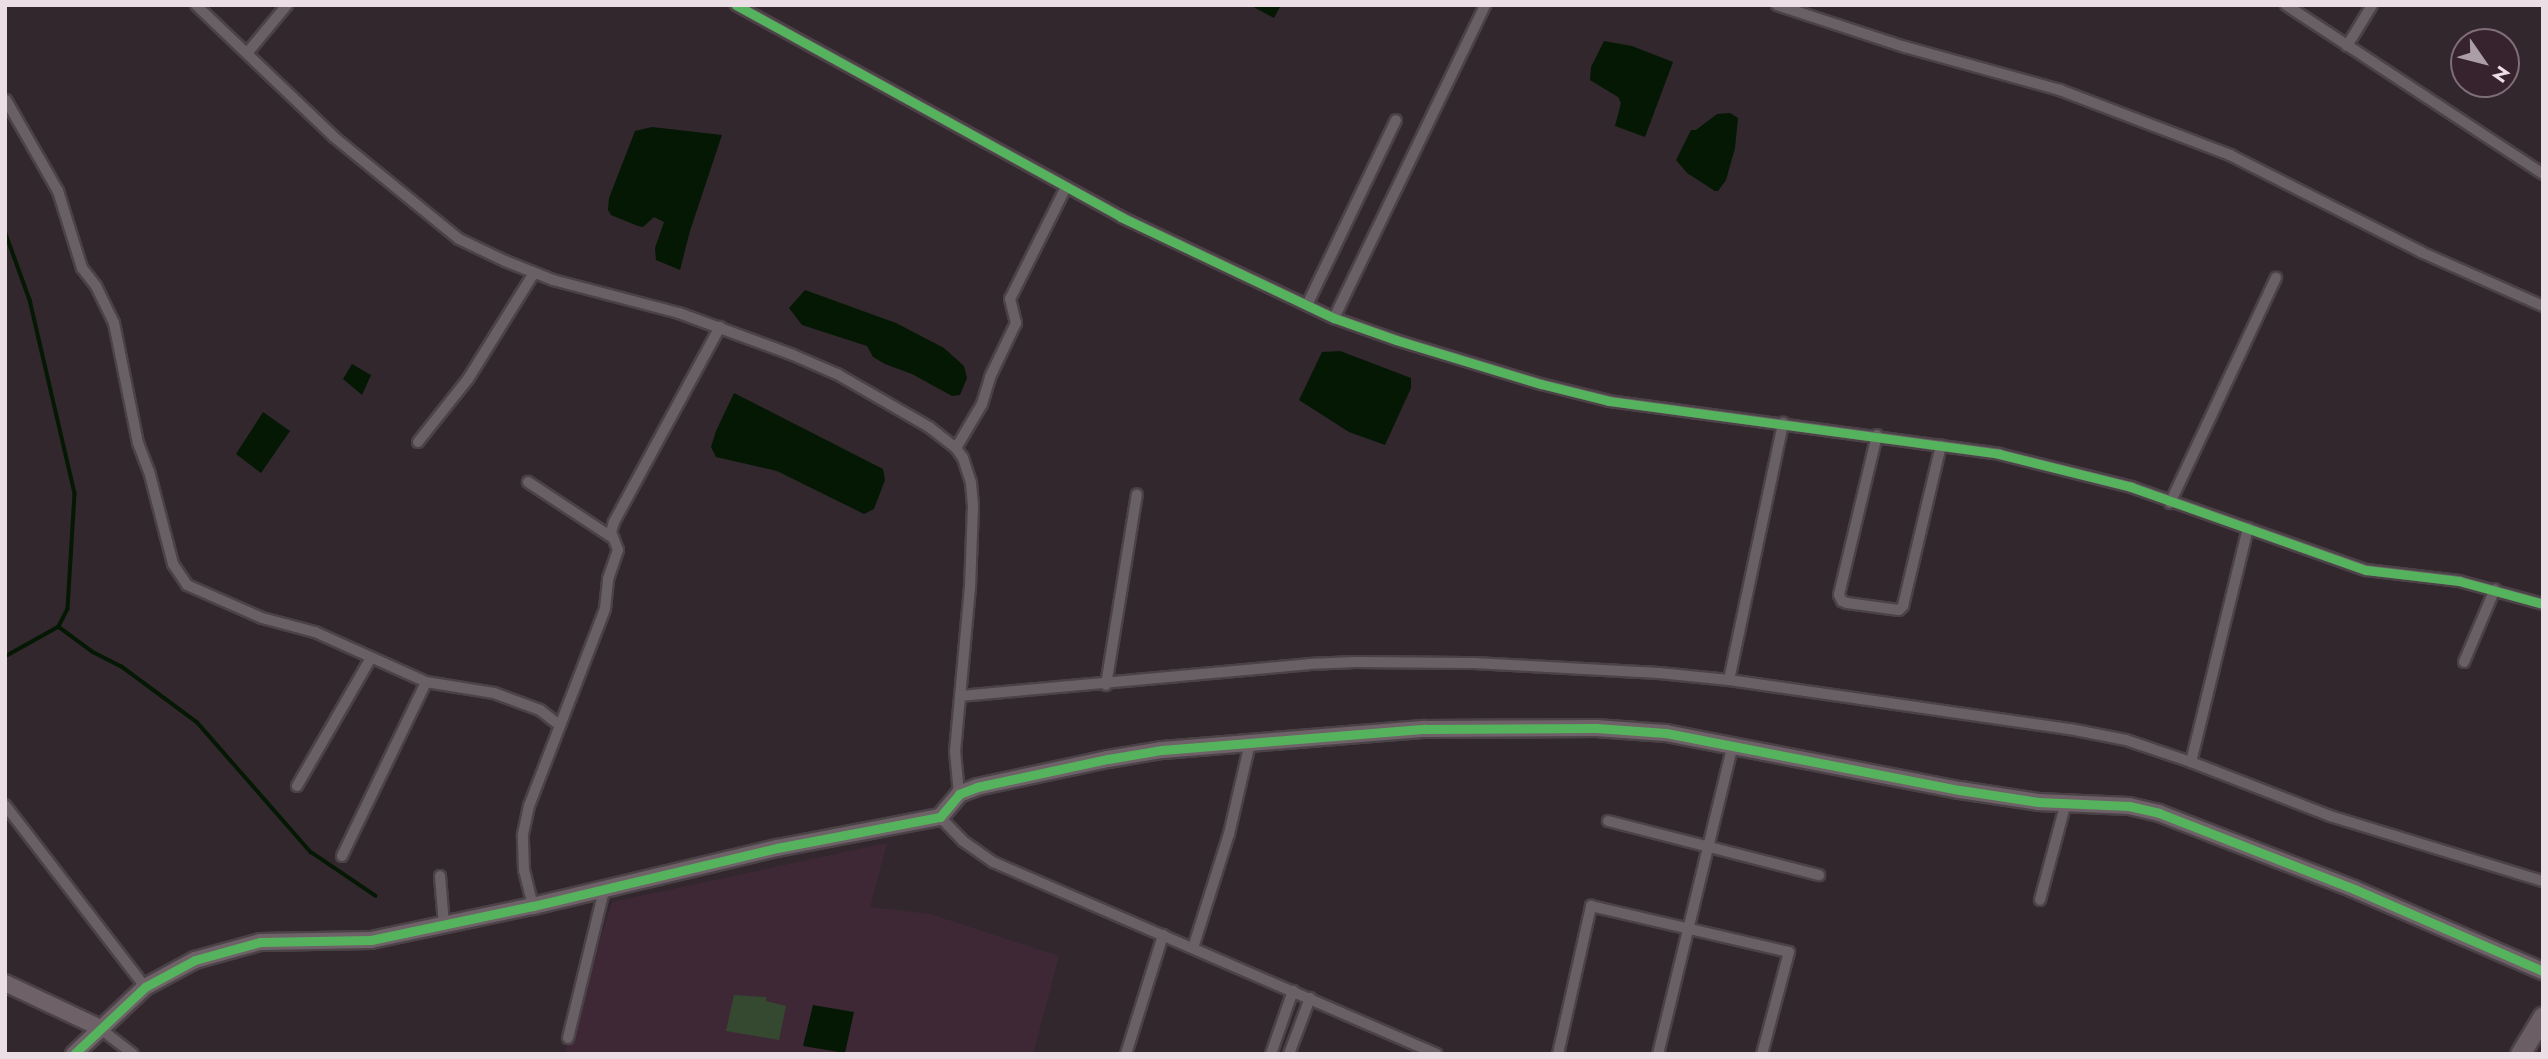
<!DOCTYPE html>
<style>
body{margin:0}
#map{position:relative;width:2548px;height:1059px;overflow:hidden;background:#32272d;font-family:Jost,sans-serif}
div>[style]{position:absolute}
.built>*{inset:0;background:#3f2836}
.green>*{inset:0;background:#354830}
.water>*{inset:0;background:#041804}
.stream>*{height:3.5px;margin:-1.75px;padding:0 1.75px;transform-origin:1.75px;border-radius:1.75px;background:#041804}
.roads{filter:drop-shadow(2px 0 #4b4247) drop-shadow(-2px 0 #4b4247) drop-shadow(0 2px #4b4247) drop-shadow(0 -2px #4b4247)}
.street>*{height:10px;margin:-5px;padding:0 5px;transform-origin:5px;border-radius:5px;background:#696065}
.secondary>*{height:16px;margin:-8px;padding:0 8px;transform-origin:8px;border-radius:8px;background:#6e6268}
.highway>*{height:19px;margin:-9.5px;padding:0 9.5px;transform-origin:9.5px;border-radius:9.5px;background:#6b5e64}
.cycleway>*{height:9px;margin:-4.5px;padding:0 4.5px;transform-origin:4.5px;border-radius:4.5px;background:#56b35d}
span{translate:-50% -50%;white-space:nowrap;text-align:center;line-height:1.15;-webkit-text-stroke:5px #36232d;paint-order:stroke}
.frame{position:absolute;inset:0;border:7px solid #ecdee5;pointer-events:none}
.north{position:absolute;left:2450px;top:28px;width:70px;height:70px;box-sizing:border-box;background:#36232d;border:2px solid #7f6e77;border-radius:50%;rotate:125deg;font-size:19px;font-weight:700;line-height:28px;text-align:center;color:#ecdee5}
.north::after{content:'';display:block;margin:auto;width:24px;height:32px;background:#ab9ea5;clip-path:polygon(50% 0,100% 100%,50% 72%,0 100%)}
</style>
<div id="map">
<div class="built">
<div style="clip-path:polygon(887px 843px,870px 907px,930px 914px,1059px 956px,1033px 1054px,564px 1054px,612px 902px)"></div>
</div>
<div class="green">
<div style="clip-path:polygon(734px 995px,766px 997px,766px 1001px,786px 1006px,779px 1040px,726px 1031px)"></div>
</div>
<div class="water">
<div style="clip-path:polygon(1250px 5px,1281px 5px,1274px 18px)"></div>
<div style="clip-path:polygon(1604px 41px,1632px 46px,1673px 62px,1645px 137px,1615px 126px,1621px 103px,1618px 97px,1590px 80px,1591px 67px)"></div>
<div style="clip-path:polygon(1730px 113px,1738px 118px,1735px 148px,1726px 180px,1718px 191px,1715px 191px,1687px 173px,1676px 160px,1691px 130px,1696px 130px,1717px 114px)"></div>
<div style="clip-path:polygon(652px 127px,722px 135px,690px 231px,680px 270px,656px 260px,655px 248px,664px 222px,654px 217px,643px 227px,638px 226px,611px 215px,608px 210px,609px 198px,635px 131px)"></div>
<div style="clip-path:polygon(805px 290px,896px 323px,944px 348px,964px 366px,967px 378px,960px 395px,952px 396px,912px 374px,885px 364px,873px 357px,867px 346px,802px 325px,789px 308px)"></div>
<div style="clip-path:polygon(1340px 351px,1411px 378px,1411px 388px,1385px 445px,1349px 432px,1299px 400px,1322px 352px)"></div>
<div style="clip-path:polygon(352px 364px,371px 375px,362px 395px,343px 379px)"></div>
<div style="clip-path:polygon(734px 393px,883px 469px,885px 480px,874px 509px,864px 514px,777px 471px,716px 457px,711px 447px,716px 431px)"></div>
<div style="clip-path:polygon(263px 412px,290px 431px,261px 473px,236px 454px)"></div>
<div style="clip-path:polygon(813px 1005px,854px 1012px,845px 1053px,803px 1046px)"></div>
</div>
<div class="stream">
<div style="left:5px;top:231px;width:73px;rotate:70.1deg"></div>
<div style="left:30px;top:300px;width:199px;rotate:76.9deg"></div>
<div style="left:75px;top:494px;width:115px;rotate:93.5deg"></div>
<div style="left:68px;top:609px;width:20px;rotate:117deg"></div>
<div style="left:59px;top:627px;width:62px;rotate:150.9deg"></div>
<div style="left:59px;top:627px;width:42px;rotate:36.3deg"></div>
<div style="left:93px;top:652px;width:31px;rotate:27deg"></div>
<div style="left:121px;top:666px;width:94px;rotate:36.4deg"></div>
<div style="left:197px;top:722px;width:173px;rotate:48.8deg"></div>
<div style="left:311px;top:852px;width:78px;rotate:34.1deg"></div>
</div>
<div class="roads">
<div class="street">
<div style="left:196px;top:5px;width:191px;rotate:43.7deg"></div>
<div style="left:334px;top:137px;width:161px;rotate:39.2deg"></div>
<div style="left:459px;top:239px;width:51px;rotate:25.6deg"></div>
<div style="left:505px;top:261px;width:52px;rotate:21.6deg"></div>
<div style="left:553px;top:280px;width:130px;rotate:14.7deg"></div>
<div style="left:679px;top:313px;width:121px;rotate:20.2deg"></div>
<div style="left:793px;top:355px;width:48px;rotate:23.4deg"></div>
<div style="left:837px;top:374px;width:106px;rotate:29.9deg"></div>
<div style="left:929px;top:427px;width:34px;rotate:38deg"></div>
<div style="left:956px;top:448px;width:12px;rotate:55deg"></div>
<div style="left:963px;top:458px;width:26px;rotate:72deg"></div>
<div style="left:971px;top:483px;width:23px;rotate:85deg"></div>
<div style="left:973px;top:506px;width:81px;rotate:92.1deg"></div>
<div style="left:970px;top:587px;width:165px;rotate:95.2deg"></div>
<div style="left:955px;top:751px;width:43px;rotate:84.7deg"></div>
<div style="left:736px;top:5px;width:440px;rotate:28.8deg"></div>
<div style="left:1121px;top:217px;width:236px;rotate:25.4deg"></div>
<div style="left:1334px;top:318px;width:66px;rotate:19.5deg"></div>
<div style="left:1396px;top:340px;width:152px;rotate:16.9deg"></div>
<div style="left:1541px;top:384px;width:70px;rotate:14deg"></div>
<div style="left:1609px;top:401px;width:394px;rotate:7.7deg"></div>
<div style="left:1999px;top:454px;width:136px;rotate:14deg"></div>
<div style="left:2131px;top:487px;width:249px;rotate:19.5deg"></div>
<div style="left:2366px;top:570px;width:94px;rotate:6.7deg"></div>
<div style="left:2459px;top:581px;width:87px;rotate:15.3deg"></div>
<div style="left:1777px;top:5px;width:135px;rotate:18.2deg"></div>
<div style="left:1905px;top:47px;width:161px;rotate:15.5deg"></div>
<div style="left:2060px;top:90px;width:182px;rotate:20.9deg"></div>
<div style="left:2230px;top:155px;width:214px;rotate:26.9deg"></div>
<div style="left:2421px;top:252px;width:133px;rotate:23.9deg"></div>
<div style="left:2286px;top:5px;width:308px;rotate:33.3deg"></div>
<div style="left:2347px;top:46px;width:48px;rotate:-58.6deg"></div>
<div style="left:248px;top:52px;width:61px;rotate:-50.3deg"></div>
<div style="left:6px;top:100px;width:105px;rotate:60.3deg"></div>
<div style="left:58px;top:191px;width:81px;rotate:72.7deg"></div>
<div style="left:82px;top:268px;width:23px;rotate:52deg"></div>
<div style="left:96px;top:286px;width:41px;rotate:64.1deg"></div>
<div style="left:114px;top:323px;width:122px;rotate:78.7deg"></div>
<div style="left:138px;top:443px;width:30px;rotate:69deg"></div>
<div style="left:149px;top:471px;width:96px;rotate:75.5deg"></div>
<div style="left:173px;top:564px;width:25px;rotate:56deg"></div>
<div style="left:187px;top:585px;width:82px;rotate:23.7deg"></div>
<div style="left:262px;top:618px;width:55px;rotate:14.8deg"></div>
<div style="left:315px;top:632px;width:122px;rotate:24.2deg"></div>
<div style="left:426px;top:682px;width:69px;rotate:9.2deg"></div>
<div style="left:494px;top:693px;width:49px;rotate:20.3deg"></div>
<div style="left:540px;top:710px;width:24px;rotate:38deg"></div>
<div style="left:1307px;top:305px;width:205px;rotate:-64.3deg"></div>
<div style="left:1334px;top:318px;width:348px;rotate:-64.2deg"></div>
<div style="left:1877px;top:435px;width:164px;rotate:103.4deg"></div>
<div style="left:1839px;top:595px;width:7px;rotate:63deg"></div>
<div style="left:1842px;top:601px;width:5px;rotate:22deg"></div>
<div style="left:1847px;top:603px;width:52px;rotate:7.7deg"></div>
<div style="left:1899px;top:610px;width:6px;rotate:-45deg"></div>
<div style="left:1903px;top:606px;width:165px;rotate:-76.7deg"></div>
<div style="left:418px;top:442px;width:80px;rotate:-51.6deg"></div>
<div style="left:468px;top:379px;width:125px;rotate:-58.1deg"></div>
<div style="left:956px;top:448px;width:51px;rotate:-59.4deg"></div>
<div style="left:982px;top:404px;width:28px;rotate:-73deg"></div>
<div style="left:990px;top:377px;width:60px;rotate:-64.3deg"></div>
<div style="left:1016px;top:323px;width:25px;rotate:-104deg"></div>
<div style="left:1010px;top:299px;width:123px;rotate:-63.4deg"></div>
<div style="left:528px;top:482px;width:102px;rotate:33.4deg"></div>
<div style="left:2170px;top:503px;width:249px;rotate:-64.8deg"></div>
<div style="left:2464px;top:662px;width:79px;rotate:-67deg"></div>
<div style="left:1729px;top:680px;width:263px;rotate:-78.1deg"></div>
<div style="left:1106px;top:685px;width:193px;rotate:-80.8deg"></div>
<div style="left:960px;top:696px;width:350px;rotate:-5.2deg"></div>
<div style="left:1309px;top:664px;width:46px;rotate:-2.5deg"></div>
<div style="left:1355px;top:662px;width:119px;rotate:0.5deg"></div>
<div style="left:1474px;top:663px;width:185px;rotate:3.1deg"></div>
<div style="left:1659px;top:673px;width:70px;rotate:5.7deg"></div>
<div style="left:1729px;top:680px;width:345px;rotate:8.2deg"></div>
<div style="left:2070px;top:729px;width:57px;rotate:11.1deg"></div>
<div style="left:2126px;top:740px;width:69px;rotate:18.7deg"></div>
<div style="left:2191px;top:762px;width:149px;rotate:21.2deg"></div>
<div style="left:2330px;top:816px;width:223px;rotate:17deg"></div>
<div style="left:2191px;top:762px;width:241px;rotate:-76.3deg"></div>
<div style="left:297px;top:786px;width:148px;rotate:-60deg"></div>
<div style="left:5px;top:805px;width:230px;rotate:52.4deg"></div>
<div style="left:940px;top:817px;width:33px;rotate:46deg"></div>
<div style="left:963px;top:841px;width:37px;rotate:35deg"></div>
<div style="left:993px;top:862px;width:483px;rotate:23.4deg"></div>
<div style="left:1608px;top:821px;width:218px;rotate:14.4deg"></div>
<div style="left:342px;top:856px;width:193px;rotate:-64.2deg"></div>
<div style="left:440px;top:876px;width:49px;rotate:85.3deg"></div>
<div style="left:2040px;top:900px;width:101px;rotate:-75.1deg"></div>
<div style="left:533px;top:906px;width:37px;rotate:-104deg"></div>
<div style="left:524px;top:870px;width:36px;rotate:-92deg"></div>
<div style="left:523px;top:834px;width:29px;rotate:-78deg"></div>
<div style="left:529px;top:806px;width:211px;rotate:-68.9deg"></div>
<div style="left:605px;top:609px;width:30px;rotate:-84deg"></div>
<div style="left:608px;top:579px;width:31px;rotate:-71deg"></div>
<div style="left:618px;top:550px;width:19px;rotate:-111deg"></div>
<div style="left:611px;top:532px;width:10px;rotate:-73deg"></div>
<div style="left:614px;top:522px;width:222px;rotate:-61.5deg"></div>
<div style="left:1193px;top:948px;width:120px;rotate:-72.5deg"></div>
<div style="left:1229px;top:834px;width:93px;rotate:-77deg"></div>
<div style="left:98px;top:1027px;width:44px;rotate:37.6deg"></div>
<div style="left:568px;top:1038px;width:152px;rotate:-76.3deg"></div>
<div style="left:1126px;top:1054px;width:125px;rotate:-72.7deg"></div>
<div style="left:1271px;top:1054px;width:67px;rotate:-70.8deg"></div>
<div style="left:1289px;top:1054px;width:60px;rotate:-69.4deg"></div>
<div style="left:1558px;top:1054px;width:152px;rotate:-77.4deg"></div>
<div style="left:1591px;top:906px;width:203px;rotate:13.1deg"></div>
<div style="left:1789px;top:952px;width:106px;rotate:104.8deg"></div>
<div style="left:1658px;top:1054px;width:318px;rotate:-76.4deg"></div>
</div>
<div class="secondary">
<div style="left:5px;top:983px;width:103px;rotate:25.3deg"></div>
<div style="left:74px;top:1054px;width:98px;rotate:-43.3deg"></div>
<div style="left:145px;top:987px;width:57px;rotate:-28.4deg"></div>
<div style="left:195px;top:960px;width:67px;rotate:-15.5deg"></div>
<div style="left:260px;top:942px;width:111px;rotate:-1deg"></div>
<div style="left:371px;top:940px;width:166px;rotate:-11.9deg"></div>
<div style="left:533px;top:906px;width:251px;rotate:-13.4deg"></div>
<div style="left:777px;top:848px;width:166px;rotate:-10.8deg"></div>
<div style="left:940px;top:817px;width:30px;rotate:-50deg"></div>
<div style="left:959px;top:794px;width:19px;rotate:-21deg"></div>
<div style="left:977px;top:787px;width:134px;rotate:-12.1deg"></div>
<div style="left:1108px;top:759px;width:55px;rotate:-9.5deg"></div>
<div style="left:1162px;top:750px;width:264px;rotate:-4.6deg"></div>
<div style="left:1425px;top:729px;width:171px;rotate:-0.3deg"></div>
<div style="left:1596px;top:728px;width:70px;rotate:4.1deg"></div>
<div style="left:1666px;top:733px;width:299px;rotate:11deg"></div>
<div style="left:1960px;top:790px;width:79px;rotate:8.7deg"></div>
<div style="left:2038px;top:802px;width:91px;rotate:2.5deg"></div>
<div style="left:2129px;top:806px;width:31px;rotate:13deg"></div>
<div style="left:2159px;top:813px;width:209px;rotate:21.3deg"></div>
<div style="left:2354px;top:889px;width:206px;rotate:23.5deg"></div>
</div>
<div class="highway">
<div style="left:2520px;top:1054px;width:44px;rotate:-58.8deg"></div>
</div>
</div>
<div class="cycleway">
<div style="left:736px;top:5px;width:440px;rotate:28.8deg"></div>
<div style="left:1121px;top:217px;width:236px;rotate:25.4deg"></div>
<div style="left:1334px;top:318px;width:66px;rotate:19.5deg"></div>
<div style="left:1396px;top:340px;width:152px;rotate:16.9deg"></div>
<div style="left:1541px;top:384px;width:70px;rotate:14deg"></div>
<div style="left:1609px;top:401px;width:394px;rotate:7.7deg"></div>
<div style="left:1999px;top:454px;width:136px;rotate:14deg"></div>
<div style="left:2131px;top:487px;width:249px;rotate:19.5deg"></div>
<div style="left:2366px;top:570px;width:94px;rotate:6.7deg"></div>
<div style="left:2459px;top:581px;width:87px;rotate:15.3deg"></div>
<div style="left:74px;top:1054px;width:98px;rotate:-43.3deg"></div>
<div style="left:145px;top:987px;width:57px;rotate:-28.4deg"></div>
<div style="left:195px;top:960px;width:67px;rotate:-15.5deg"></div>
<div style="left:260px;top:942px;width:111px;rotate:-1deg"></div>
<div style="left:371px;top:940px;width:166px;rotate:-11.9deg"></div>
<div style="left:533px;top:906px;width:251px;rotate:-13.4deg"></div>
<div style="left:777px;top:848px;width:166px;rotate:-10.8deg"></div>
<div style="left:940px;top:817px;width:30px;rotate:-50deg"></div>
<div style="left:959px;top:794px;width:19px;rotate:-21deg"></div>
<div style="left:977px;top:787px;width:134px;rotate:-12.1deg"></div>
<div style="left:1108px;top:759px;width:55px;rotate:-9.5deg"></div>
<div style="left:1162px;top:750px;width:264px;rotate:-4.6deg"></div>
<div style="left:1425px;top:729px;width:171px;rotate:-0.3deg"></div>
<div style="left:1596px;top:728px;width:70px;rotate:4.1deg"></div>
<div style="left:1666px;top:733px;width:299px;rotate:11deg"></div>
<div style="left:1960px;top:790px;width:79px;rotate:8.7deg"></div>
<div style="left:2038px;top:802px;width:91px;rotate:2.5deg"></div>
<div style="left:2129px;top:806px;width:31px;rotate:13deg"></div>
<div style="left:2159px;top:813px;width:209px;rotate:21.3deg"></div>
<div style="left:2354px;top:889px;width:206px;rotate:23.5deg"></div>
</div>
<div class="frame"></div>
<div class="north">N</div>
</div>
